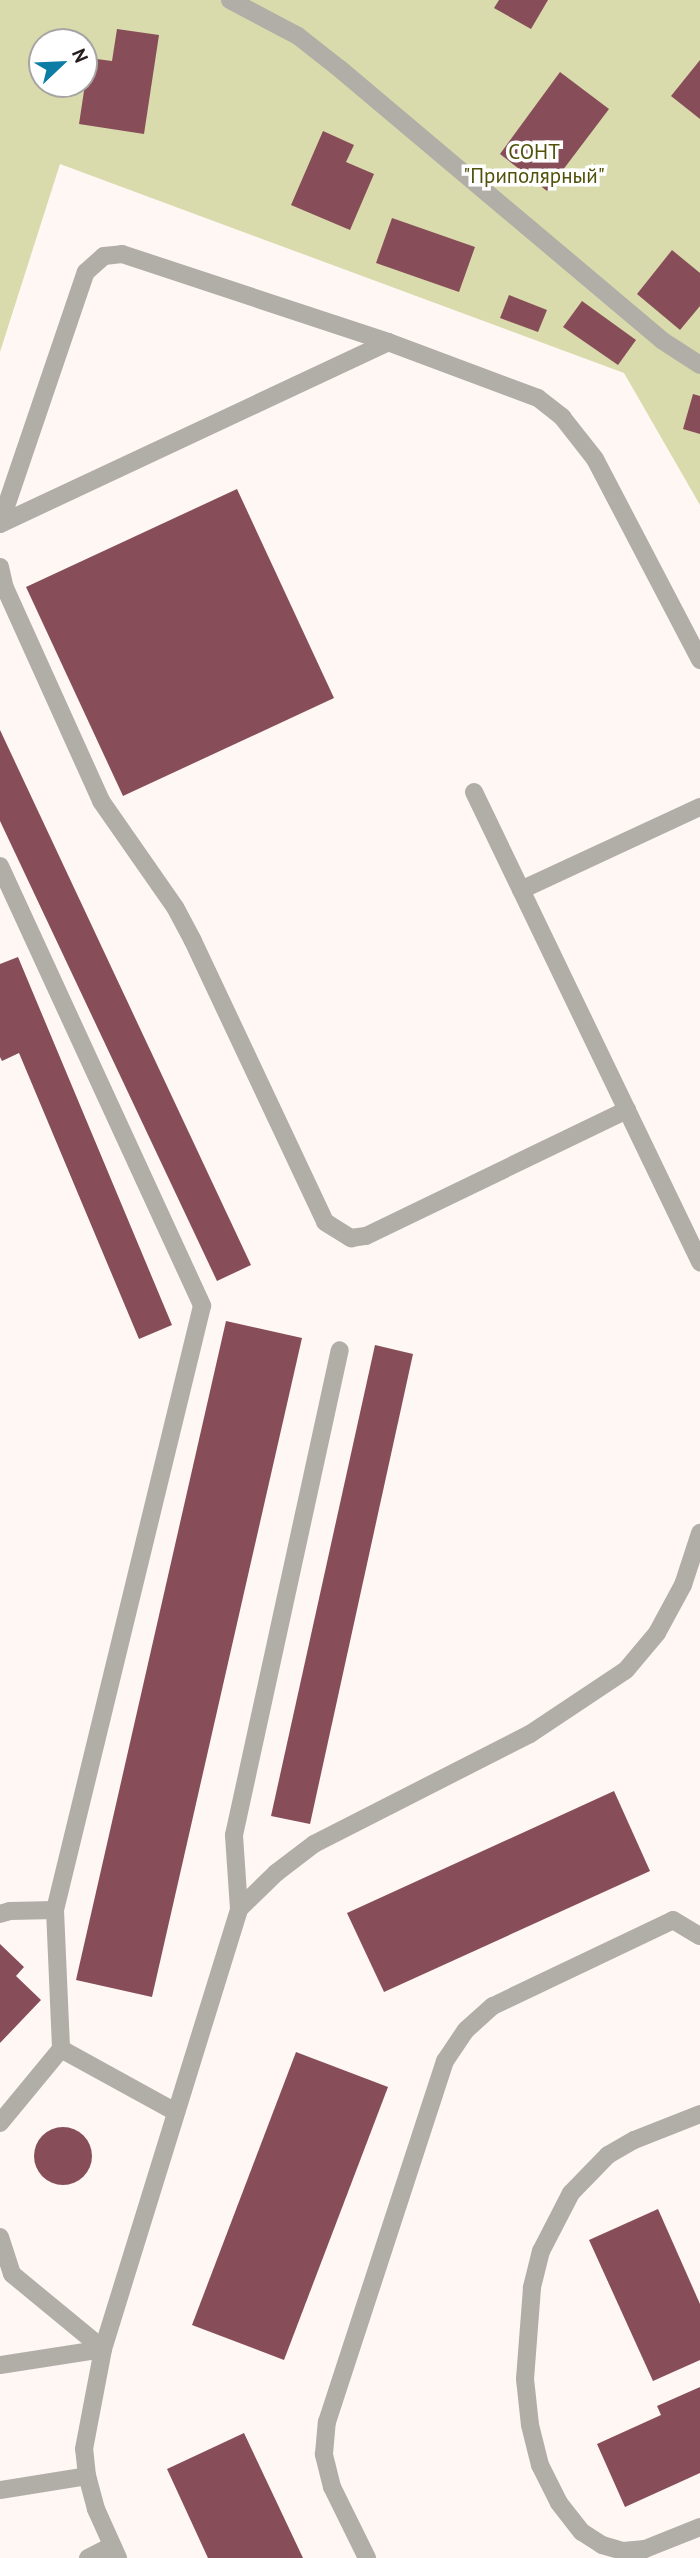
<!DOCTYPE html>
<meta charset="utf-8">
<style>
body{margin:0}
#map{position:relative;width:700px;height:2558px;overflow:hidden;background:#fef7f4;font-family:"PT Sans",sans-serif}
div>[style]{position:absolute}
.green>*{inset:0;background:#d9dbac}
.building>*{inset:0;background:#874e59}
.round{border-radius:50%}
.service>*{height:18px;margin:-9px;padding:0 9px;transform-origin:9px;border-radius:9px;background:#b1ada7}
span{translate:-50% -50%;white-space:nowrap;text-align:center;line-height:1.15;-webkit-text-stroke:7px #fff;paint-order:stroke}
.park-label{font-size:21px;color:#51510a}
.north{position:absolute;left:28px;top:28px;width:70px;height:70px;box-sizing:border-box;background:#fff;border:2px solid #a7a5a4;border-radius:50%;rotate:67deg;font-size:19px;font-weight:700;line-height:28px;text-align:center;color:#241d1b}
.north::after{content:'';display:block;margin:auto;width:24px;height:32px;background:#0d7da5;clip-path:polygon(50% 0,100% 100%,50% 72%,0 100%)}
</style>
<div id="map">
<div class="green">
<div style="clip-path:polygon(evenodd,0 0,700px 0,700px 505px,624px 373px,60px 164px,0 352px,0 0,42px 42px,84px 42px,84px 84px,42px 84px,42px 42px)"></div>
</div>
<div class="building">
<div style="clip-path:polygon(499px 0,548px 0,531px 29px,494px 8px)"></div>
<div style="clip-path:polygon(117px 29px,159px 35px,144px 134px,79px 124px,89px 58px,112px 61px)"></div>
<div style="clip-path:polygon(700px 60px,700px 119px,671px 96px)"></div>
<div style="clip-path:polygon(560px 72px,609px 109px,547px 191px,500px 154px)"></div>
<div style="clip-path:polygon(323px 131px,354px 145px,346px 162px,374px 174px,350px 230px,291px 205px)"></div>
<div style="clip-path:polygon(392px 218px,475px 247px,459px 292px,376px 263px)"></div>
<div style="clip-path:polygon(672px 250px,700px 273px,700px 306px,680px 330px,637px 294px)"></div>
<div style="clip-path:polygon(509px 295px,547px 310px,538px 332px,500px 318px)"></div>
<div style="clip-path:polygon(582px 301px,636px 340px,618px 365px,563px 327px)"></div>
<div style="clip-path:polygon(693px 394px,700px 396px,700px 434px,683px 429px)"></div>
<div style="clip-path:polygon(237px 489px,334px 698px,123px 796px,26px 587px)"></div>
<div style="clip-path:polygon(0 730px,251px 1265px,217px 1281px,0 821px)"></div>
<div style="clip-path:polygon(18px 957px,172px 1325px,139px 1339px,19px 1053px,2px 1061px,0 1057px,0 964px)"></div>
<div style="clip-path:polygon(226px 1321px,302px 1338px,152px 1997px,76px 1980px)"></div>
<div style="clip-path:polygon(375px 1345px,413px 1354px,310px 1824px,271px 1816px)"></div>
<div style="clip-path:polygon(614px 1791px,650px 1871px,384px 1992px,347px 1913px)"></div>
<div style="clip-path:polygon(0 1944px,24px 1967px,16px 1976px,41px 2000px,0 2043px)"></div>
<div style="clip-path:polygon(296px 2052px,388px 2087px,284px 2360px,192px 2325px)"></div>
<div class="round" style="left:34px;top:2127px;width:58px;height:58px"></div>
<div style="clip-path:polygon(658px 2209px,700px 2304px,700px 2360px,653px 2381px,589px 2240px)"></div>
<div style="clip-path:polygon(700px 2387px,700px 2473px,625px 2507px,597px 2444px,661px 2415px,657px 2406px)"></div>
<div style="clip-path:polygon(244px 2433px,303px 2558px,208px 2558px,167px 2469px)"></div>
</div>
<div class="service">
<div style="left:230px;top:0;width:77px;rotate:27.9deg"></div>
<div style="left:298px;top:36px;width:53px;rotate:38.2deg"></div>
<div style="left:340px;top:69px;width:422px;rotate:40.1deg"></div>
<div style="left:663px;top:341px;width:44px;rotate:33deg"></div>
<div style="left:0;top:524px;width:266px;rotate:-71.2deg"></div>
<div style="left:86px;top:272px;width:24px;rotate:-42deg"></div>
<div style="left:104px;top:256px;width:18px;rotate:-6deg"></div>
<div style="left:122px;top:254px;width:280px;rotate:18.3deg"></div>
<div style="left:388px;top:342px;width:160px;rotate:20.5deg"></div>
<div style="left:538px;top:398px;width:31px;rotate:38deg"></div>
<div style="left:562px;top:417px;width:53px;rotate:51.8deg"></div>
<div style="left:595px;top:459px;width:227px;rotate:62.4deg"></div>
<div style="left:0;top:524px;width:429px;rotate:-25.1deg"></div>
<div style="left:0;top:567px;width:22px;rotate:77deg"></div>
<div style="left:5px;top:588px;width:234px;rotate:65.7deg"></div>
<div style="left:101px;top:801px;width:129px;rotate:55.1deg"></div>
<div style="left:175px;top:907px;width:38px;rotate:62deg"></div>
<div style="left:193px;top:941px;width:310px;rotate:64.8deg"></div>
<div style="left:325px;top:1222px;width:31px;rotate:32deg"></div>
<div style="left:351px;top:1238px;width:15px;rotate:-8deg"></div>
<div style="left:366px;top:1236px;width:290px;rotate:-25.8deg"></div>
<div style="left:474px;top:792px;width:522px;rotate:64.32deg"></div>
<div style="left:0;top:866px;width:484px;rotate:65.3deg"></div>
<div style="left:202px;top:1306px;width:622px;rotate:103.68deg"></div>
<div style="left:55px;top:1910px;width:139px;rotate:87.5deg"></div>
<div style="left:61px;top:2049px;width:96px;rotate:129.5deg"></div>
<div style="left:521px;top:890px;width:197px;rotate:-24.9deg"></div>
<div style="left:239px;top:1909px;width:74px;rotate:-93.9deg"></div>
<div style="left:234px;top:1835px;width:496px;rotate:-77.7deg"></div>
<div style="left:0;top:1914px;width:10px;rotate:-17deg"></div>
<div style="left:10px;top:1911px;width:45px;rotate:-1.3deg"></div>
<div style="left:61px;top:2049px;width:129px;rotate:28.8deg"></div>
<div style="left:700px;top:2114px;width:71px;rotate:158.5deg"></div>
<div style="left:634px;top:2140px;width:30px;rotate:150deg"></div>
<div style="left:608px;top:2155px;width:53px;rotate:134.2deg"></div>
<div style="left:571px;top:2193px;width:65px;rotate:117.3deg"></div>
<div style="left:541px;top:2251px;width:38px;rotate:104deg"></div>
<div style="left:532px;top:2288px;width:91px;rotate:94.4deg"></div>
<div style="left:525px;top:2379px;width:46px;rotate:83.8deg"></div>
<div style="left:530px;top:2425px;width:41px;rotate:76deg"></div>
<div style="left:540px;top:2465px;width:42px;rotate:63.4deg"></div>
<div style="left:559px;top:2503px;width:37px;rotate:52deg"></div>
<div style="left:582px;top:2532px;width:24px;rotate:33deg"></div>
<div style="left:602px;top:2545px;width:22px;rotate:16deg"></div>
<div style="left:623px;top:2551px;width:22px;rotate:-5deg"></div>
<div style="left:645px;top:2549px;width:59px;rotate:-21.8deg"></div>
<div style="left:0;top:2237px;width:39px;rotate:72deg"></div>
<div style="left:12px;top:2274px;width:118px;rotate:39.5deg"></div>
<div style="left:0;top:2365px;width:104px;rotate:-8.8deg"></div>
<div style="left:0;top:2490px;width:88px;rotate:-9.1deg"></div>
<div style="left:88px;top:2558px;width:27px;rotate:-27deg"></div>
<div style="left:118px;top:2558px;width:54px;rotate:-114.2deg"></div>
<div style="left:96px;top:2509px;width:34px;rotate:-105deg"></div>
<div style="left:87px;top:2476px;width:27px;rotate:-96deg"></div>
<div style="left:84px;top:2449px;width:102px;rotate:-79.2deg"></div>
<div style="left:103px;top:2349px;width:461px;rotate:-72.8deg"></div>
<div style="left:239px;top:1909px;width:52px;rotate:-44.2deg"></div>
<div style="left:276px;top:1873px;width:48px;rotate:-37.3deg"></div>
<div style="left:314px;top:1844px;width:242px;rotate:-27deg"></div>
<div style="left:530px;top:1734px;width:115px;rotate:-33.7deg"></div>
<div style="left:626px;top:1670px;width:48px;rotate:-50deg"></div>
<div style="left:657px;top:1633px;width:55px;rotate:-61.6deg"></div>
<div style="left:683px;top:1585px;width:55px;rotate:-71.9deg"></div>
<div style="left:367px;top:2558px;width:79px;rotate:-116.2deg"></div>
<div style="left:332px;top:2487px;width:34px;rotate:-104deg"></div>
<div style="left:324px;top:2454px;width:32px;rotate:-85deg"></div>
<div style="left:327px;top:2422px;width:380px;rotate:-71.9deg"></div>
<div style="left:445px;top:2061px;width:37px;rotate:-56deg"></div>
<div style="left:466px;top:2030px;width:36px;rotate:-42deg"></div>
<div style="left:493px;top:2006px;width:199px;rotate:-25.5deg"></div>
<div style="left:673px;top:1920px;width:31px;rotate:31deg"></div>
</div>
<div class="park-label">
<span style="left:534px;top:164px">СОНТ<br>"Приполярный"</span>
</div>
<div class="north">N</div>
</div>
